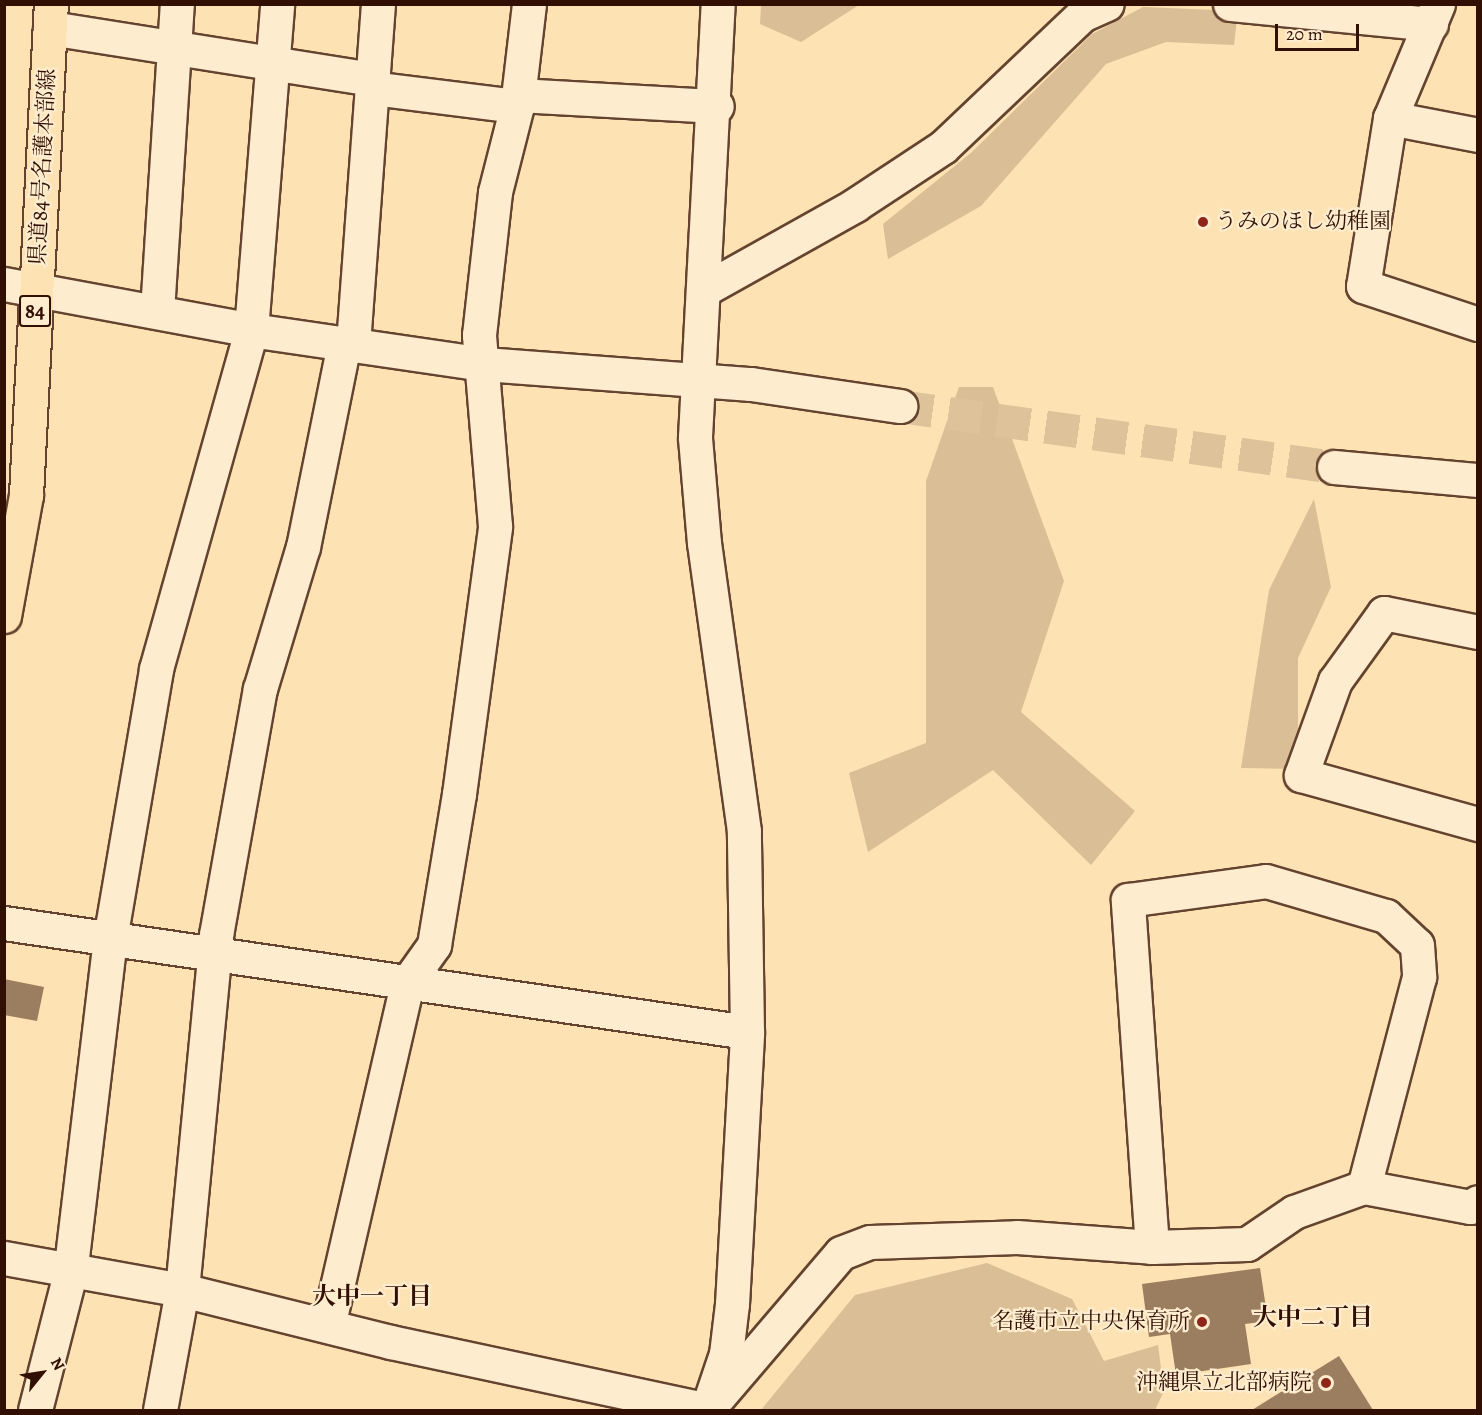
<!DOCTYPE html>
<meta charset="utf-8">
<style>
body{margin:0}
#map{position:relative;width:1482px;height:1415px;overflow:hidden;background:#fde2b3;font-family:Alegreya,"Noto Serif JP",serif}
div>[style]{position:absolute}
.green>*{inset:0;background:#dabe95}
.building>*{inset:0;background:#9b7d5f}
.minor-tunnel>*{height:33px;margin-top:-16.5px;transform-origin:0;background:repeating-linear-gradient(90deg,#dec299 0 33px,transparent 0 49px)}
.roads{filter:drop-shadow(2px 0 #64442f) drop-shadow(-2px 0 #64442f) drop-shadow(0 2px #64442f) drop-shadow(0 -2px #64442f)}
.minor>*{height:33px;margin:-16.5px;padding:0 16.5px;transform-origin:16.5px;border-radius:16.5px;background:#feecce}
.major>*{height:33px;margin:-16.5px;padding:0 16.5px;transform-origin:16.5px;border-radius:16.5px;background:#fde2b3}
.dots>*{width:16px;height:16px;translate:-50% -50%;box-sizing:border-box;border:3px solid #feecce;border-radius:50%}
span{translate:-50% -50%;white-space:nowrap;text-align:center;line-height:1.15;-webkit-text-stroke:4.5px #feecce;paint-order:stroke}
.shield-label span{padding:2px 4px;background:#feecce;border:2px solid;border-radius:4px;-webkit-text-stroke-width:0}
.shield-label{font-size:21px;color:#311003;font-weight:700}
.street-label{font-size:22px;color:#311003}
.poi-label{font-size:22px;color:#311003}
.left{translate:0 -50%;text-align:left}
.right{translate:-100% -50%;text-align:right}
.neighbourhood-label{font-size:24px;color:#311003;font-weight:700}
.frame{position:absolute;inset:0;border:6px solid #311003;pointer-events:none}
.north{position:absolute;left:12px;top:1343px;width:60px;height:60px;-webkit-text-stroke:4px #feecce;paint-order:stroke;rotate:60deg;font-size:16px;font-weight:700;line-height:24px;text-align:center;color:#311003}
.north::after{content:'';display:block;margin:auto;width:21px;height:27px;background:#311003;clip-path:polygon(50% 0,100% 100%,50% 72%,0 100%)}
.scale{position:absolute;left:1275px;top:24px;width:84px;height:27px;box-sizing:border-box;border:3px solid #311003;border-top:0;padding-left:8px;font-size:18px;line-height:21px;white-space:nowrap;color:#311003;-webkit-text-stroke:4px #feecce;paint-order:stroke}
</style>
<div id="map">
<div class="green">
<div style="clip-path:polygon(761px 5px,761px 4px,859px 5px,801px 42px,760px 24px)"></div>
<div style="clip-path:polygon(1143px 7px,1238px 11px,1234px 45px,1166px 42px,1106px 64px,981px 206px,888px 259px,883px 224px,972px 152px,1092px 34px)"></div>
<div style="clip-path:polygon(959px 387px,993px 387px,1064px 581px,1021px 712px,1135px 811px,1091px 865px,993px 770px,868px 852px,849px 773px,926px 743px,926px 481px)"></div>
<div style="clip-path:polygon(1314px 499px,1331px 587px,1298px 658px,1298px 769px,1241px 768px,1269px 590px)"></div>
<div style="clip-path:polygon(987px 1263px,1072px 1299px,1104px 1361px,1158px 1345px,1164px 1391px,1155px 1410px,761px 1410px,855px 1295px)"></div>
</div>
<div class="building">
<div style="clip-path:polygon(4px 979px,44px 987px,37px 1021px,4px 1015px)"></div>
<div style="clip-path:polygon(1260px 1268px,1268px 1321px,1245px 1324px,1251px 1364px,1176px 1375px,1170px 1334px,1149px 1337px,1142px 1284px)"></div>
<div style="clip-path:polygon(1339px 1356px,1373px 1410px,1252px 1410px)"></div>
</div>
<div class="minor-tunnel">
<div style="left:900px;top:406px;width:438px;rotate:8deg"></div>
</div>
<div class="roads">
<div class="minor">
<div style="left:1230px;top:4px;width:202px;rotate:5.7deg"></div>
<div style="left:1438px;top:4px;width:124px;rotate:112.8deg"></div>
<div style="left:1390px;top:118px;width:170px;rotate:99.1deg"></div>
<div style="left:1363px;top:286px;width:121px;rotate:18.3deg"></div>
<div style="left:50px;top:28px;width:327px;rotate:9deg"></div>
<div style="left:372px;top:88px;width:146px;rotate:7.1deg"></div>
<div style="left:518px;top:95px;width:199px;rotate:3.2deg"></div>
<div style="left:1390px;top:118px;width:90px;rotate:10.9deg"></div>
<div style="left:4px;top:284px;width:251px;rotate:10.5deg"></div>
<div style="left:251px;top:330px;width:235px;rotate:8.3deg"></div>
<div style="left:484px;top:364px;width:268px;rotate:4.3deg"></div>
<div style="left:751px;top:384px;width:151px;rotate:8.4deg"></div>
<div style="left:705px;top:289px;width:172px;rotate:-29.2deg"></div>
<div style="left:855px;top:205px;width:105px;rotate:-33.4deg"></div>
<div style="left:943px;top:147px;width:192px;rotate:-43.5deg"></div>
<div style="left:1082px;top:15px;width:27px;rotate:-24deg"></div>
<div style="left:157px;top:311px;width:308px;rotate:-86.3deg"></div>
<div style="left:353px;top:344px;width:341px;rotate:-85.8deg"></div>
<div style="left:1334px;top:467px;width:145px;rotate:5.2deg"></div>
<div style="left:1478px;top:632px;width:96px;rotate:-168.6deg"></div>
<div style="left:1384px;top:613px;width:84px;rotate:125.8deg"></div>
<div style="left:1335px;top:681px;width:100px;rotate:109.9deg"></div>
<div style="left:1301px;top:775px;width:184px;rotate:15.5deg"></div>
<div style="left:4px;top:923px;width:751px;rotate:8.35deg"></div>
<div style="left:1152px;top:1247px;width:348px;rotate:-94deg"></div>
<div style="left:1128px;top:900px;width:139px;rotate:-7.8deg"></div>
<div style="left:1266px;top:881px;width:125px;rotate:16.3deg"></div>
<div style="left:1386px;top:916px;width:42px;rotate:43.1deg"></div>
<div style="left:1417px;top:945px;width:32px;rotate:86deg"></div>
<div style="left:1419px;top:977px;width:217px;rotate:104.7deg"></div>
<div style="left:4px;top:1258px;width:181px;rotate:10.2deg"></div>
<div style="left:182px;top:1290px;width:215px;rotate:14deg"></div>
<div style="left:391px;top:1342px;width:323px;rotate:12.1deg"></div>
<div style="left:328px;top:1326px;width:352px;rotate:-77deg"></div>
<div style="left:407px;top:983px;width:47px;rotate:-54.6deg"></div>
<div style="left:434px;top:945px;width:153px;rotate:-80.6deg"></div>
<div style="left:459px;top:794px;width:270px;rotate:-82.3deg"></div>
<div style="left:495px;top:526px;width:192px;rotate:-94.8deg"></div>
<div style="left:479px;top:335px;width:144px;rotate:-83.6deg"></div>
<div style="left:495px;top:192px;width:89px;rotate:-75.7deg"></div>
<div style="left:517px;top:106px;width:103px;rotate:-83.3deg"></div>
<div style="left:718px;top:1397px;width:189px;rotate:-49.5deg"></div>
<div style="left:841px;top:1253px;width:31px;rotate:-21deg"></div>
<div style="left:870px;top:1242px;width:147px;rotate:-1.9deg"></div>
<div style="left:1017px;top:1237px;width:135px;rotate:4.2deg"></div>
<div style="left:1152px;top:1247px;width:95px;rotate:-1.8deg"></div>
<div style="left:1247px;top:1244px;width:57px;rotate:-34.2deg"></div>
<div style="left:1294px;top:1212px;width:74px;rotate:-19.7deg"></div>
<div style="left:1364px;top:1187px;width:108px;rotate:10.7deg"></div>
<div style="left:1470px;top:1207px;width:9px;rotate:-32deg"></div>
<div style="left:35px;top:1410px;width:140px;rotate:-75.6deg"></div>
<div style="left:70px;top:1274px;width:337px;rotate:-83.2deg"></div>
<div style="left:110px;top:939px;width:274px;rotate:-80.3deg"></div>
<div style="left:156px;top:669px;width:352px;rotate:-74.3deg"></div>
<div style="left:251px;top:330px;width:327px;rotate:-85.4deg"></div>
<div style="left:160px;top:1410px;width:122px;rotate:-79.6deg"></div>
<div style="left:182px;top:1290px;width:357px;rotate:-84.5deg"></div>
<div style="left:216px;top:935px;width:250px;rotate:-79.9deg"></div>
<div style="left:260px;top:689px;width:148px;rotate:-73.2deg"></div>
<div style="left:303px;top:547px;width:208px;rotate:-78.6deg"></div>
<div style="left:707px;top:1410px;width:59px;rotate:-71.3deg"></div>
<div style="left:726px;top:1354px;width:50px;rotate:-83.2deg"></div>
<div style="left:732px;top:1304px;width:272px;rotate:-86.8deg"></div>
<div style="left:747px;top:1032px;width:201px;rotate:-90.9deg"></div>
<div style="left:744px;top:831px;width:291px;rotate:-97.9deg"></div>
<div style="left:704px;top:543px;width:106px;rotate:-94.9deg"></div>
<div style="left:695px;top:437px;width:434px;rotate:-87deg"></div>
</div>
<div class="major">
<div style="left:4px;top:616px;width:123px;rotate:-79.7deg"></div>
<div style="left:26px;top:495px;width:492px;rotate:-87.1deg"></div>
</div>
</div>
<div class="dots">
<div style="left:1203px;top:222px;background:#8f2418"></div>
<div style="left:1202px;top:1322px;background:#8f2418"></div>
<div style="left:1326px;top:1383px;background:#8f2418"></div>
</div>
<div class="shield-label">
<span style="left:35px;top:311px">84</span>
</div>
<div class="street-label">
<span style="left:43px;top:167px;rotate:-87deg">県道84号名護本部線</span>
</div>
<div class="poi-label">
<span class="left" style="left:1215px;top:222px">うみのほし幼稚園</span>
<span class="right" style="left:1190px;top:1322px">名護市立中央保育所</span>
<span class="right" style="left:1312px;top:1383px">沖縄県立北部病院</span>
</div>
<div class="neighbourhood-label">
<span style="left:372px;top:1297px">大中一丁目</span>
<span style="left:1313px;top:1318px">大中二丁目</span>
</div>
<div class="frame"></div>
<div class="north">N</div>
<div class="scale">20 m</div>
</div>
